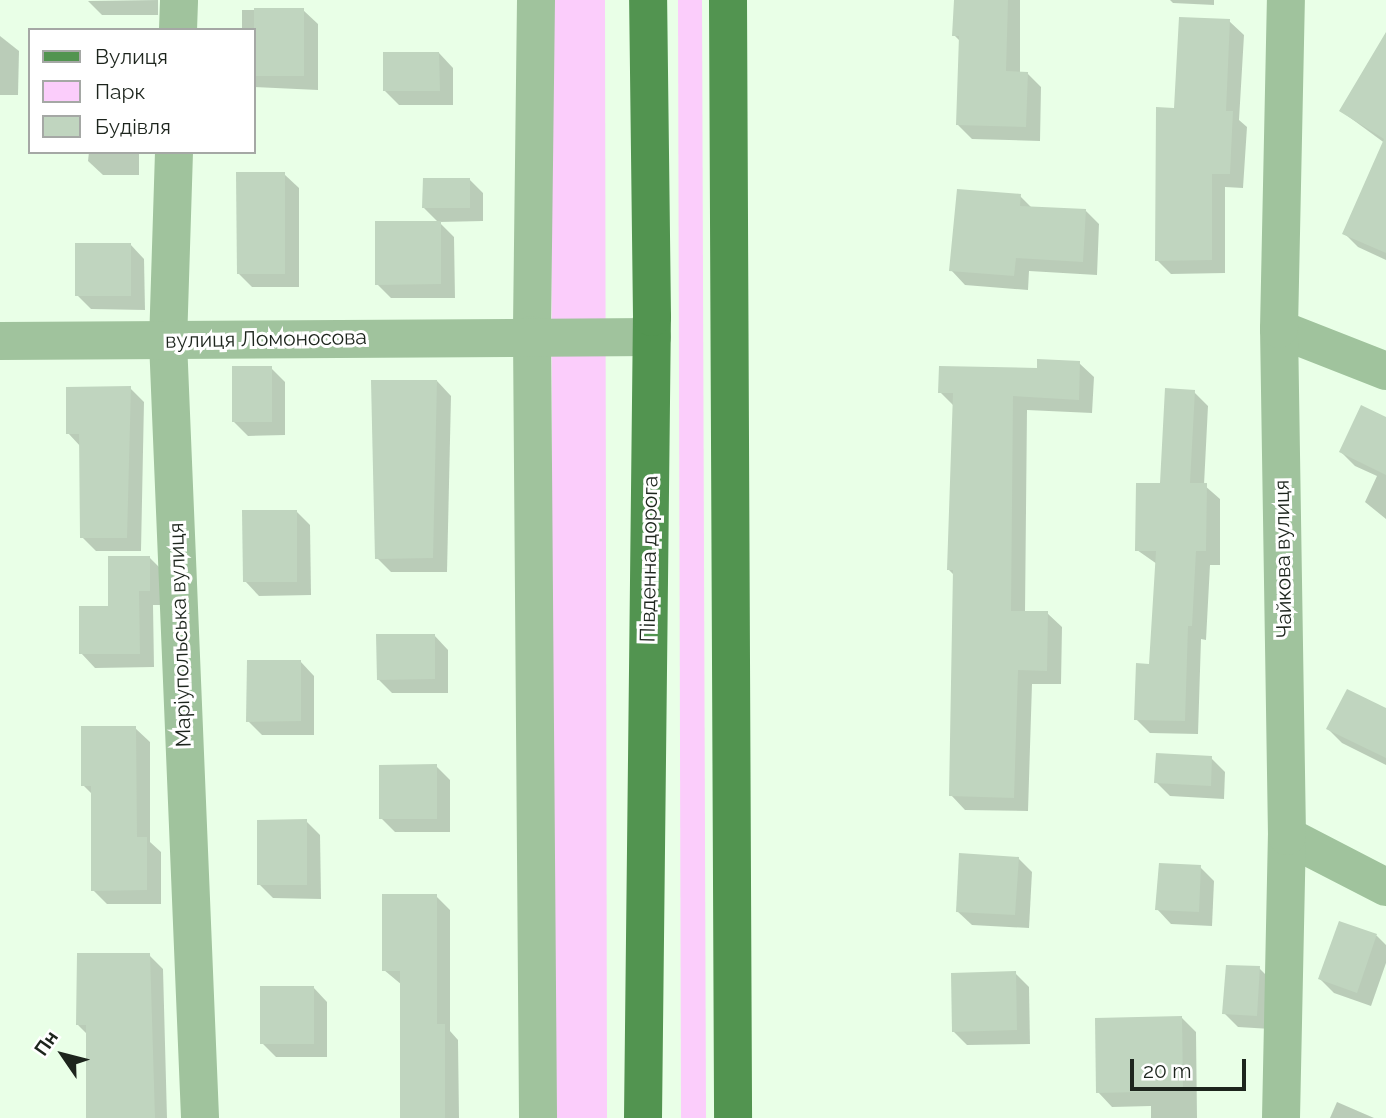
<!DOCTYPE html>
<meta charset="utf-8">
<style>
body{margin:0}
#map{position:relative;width:1386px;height:1118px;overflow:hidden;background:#e9ffe7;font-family:Raleway,sans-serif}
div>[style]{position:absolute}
.green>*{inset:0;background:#fbcdfb}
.shadow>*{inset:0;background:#0003}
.building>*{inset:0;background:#c0d5bf}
.minor>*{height:38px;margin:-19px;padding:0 19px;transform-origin:19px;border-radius:19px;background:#a0c39d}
.primary>*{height:38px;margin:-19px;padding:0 19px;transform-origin:19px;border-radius:19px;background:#529450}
span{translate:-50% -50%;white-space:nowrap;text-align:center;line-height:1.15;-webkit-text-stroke:6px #fff;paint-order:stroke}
.street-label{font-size:21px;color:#1d251d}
.legend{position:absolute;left:28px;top:28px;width:228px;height:126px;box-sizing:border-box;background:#fff;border:2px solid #a5a8a5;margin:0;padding:9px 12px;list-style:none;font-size:21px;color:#1d251d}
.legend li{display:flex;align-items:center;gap:14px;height:35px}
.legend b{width:35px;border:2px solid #a5a8a5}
.north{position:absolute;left:28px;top:1020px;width:70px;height:70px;-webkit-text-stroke:5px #fff;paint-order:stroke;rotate:305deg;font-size:19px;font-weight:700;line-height:28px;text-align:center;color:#1d251d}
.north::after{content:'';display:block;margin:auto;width:24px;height:32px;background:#1d251d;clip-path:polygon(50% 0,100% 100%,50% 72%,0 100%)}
.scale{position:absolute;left:1130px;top:1059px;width:116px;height:32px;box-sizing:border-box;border:4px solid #1d251d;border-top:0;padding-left:9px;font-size:21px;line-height:24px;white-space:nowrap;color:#1d251d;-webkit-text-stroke:5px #fff;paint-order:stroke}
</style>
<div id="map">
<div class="green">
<div style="clip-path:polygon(551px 0,605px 0,607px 1118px,553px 1118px)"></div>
<div style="clip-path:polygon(678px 0,702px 0,706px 1118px,681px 1118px)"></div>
</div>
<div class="shadow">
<div style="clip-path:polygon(158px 0,158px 15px,102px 15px,88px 1px)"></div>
<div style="clip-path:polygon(955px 0,1020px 0,1020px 73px,1027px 73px,1041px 87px,1040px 141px,972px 139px,958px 125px,961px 42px,954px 35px)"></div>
<div style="clip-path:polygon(1170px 0,1214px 0,1214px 5px,1173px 3px)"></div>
<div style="clip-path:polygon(242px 10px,303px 10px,318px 24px,318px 90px,254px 87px,254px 30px,242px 30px)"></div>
<div style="clip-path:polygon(1229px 21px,1244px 35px,1239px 120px,1247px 127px,1243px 188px,1225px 187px,1225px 273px,1171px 274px,1157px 260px,1176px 110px)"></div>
<div style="clip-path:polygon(0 36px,19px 51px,18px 95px,0 95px)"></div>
<div style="clip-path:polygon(439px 53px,453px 68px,453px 105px,399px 105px,385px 91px)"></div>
<div style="clip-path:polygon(1386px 58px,1386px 144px,1341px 111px)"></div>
<div style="clip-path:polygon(89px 152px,139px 152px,139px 175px,103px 175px,88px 161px)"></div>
<div style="clip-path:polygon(284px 174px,299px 188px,299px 287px,252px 287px,238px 273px)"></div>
<div style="clip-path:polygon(469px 179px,483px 193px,483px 221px,439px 222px,454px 237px,455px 298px,391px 298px,377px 284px,439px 223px,424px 208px)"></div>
<div style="clip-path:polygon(1386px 181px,1386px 260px,1358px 247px,1344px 233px)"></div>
<div style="clip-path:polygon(1020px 196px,1032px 208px,1085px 210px,1099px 224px,1097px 275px,1029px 271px,1028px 290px,965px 285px,951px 270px)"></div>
<div style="clip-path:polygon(130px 244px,144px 259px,145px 310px,91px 309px,77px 295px)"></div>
<div style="clip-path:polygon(1079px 363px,1094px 377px,1092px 413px,1027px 410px,1025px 613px,1047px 613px,1062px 627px,1061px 684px,1032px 684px,1028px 811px,965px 810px,951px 795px,955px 576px,948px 569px,954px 406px,940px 392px)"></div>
<div style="clip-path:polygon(271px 368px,285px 382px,285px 435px,248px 436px,234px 422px)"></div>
<div style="clip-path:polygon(437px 381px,451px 396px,447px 572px,391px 572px,377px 558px)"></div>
<div style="clip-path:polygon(130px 388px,144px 402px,141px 551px,96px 551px,82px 537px,81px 447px,68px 433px)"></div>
<div style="clip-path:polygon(1194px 392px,1208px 406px,1204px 485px,1220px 499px,1220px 565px,1210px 565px,1206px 640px,1201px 639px,1198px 734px,1150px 733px,1136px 719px,1151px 665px,1157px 564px,1137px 550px)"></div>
<div style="clip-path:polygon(1386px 419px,1386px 519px,1365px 502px,1377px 476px,1355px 466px,1341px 452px)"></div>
<div style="clip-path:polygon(296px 511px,310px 525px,311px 595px,259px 596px,245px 581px)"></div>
<div style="clip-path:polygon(150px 558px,164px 572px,163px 605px,153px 605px,154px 667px,95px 668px,81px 653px,109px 607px)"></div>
<div style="clip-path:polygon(434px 635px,448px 650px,448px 693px,392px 693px,378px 679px)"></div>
<div style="clip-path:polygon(300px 661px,314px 676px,314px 735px,262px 735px,248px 721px)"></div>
<div style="clip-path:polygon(1386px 711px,1386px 765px,1342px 743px,1328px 729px)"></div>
<div style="clip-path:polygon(135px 728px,150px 742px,150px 842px,161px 852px,161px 904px,107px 904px,93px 890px,93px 795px,83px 785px)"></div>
<div style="clip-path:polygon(1211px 758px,1225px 772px,1224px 799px,1170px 796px,1156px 782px)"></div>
<div style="clip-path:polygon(436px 766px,450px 780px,450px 832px,395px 832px,381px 818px)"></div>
<div style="clip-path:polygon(306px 821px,320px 835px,321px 899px,273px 898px,259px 884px)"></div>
<div style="clip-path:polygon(1018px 858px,1032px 872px,1029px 928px,972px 925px,957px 911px)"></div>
<div style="clip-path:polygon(1200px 867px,1214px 881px,1212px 926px,1171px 924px,1157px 909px)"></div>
<div style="clip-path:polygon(436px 896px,450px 910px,450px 1031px,458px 1040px,459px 1118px,402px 1118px,402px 985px,384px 970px)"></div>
<div style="clip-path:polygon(1340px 923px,1377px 936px,1386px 945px,1386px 963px,1371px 1006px,1334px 993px,1320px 979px)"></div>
<div style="clip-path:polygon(149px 955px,163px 969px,167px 1118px,88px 1118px,88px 1035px,78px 1025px)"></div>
<div style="clip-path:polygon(1259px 968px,1273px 982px,1271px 1029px,1238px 1027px,1224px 1013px)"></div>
<div style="clip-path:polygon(1015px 973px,1029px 987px,1030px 1044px,967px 1045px,953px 1031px)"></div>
<div style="clip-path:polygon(313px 987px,327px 1002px,327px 1057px,276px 1057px,262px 1043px)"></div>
<div style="clip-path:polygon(1182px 1018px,1196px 1032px,1197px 1118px,1151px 1118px,1151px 1106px,1112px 1107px,1098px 1092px)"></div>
<div style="clip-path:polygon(1337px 1102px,1374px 1118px,1330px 1118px)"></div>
</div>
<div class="building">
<div style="clip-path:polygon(954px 0,1008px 0,1006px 71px,1028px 72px,1026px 127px,956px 125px,959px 36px,952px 36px)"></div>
<div style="clip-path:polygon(254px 8px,304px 8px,304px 76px,254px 76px)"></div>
<div style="clip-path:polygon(1179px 17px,1230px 19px,1226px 111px,1233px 111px,1230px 174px,1212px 174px,1212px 260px,1155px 261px,1156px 107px,1174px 108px)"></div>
<div style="clip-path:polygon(1386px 32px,1386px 253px,1342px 234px,1384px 139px,1339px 111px)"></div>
<div style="clip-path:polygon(383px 52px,439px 52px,440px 91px,383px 91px)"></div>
<div style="clip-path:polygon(236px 172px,285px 172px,285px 274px,237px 274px)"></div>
<div style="clip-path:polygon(423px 178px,470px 178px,470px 208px,422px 208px)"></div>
<div style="clip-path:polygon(957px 189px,1021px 194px,1020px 206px,1086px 209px,1083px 262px,1016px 258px,1014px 276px,949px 271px)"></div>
<div style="clip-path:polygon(375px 221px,441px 221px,441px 284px,375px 285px)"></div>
<div style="clip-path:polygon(75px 243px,131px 243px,131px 296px,75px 296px)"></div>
<div style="clip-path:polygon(1037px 359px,1080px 361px,1079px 400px,1013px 396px,1011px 611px,1048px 611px,1047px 671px,1018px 670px,1014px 798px,949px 796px,953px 570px,947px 570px,953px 393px,938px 393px,939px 366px,1037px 368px)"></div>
<div style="clip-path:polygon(232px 366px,272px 366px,272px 422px,232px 422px)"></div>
<div style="clip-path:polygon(371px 380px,437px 380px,433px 558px,375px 559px)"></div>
<div style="clip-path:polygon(131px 386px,127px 538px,80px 538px,79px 434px,66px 434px,66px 387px)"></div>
<div style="clip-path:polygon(1165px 388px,1195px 390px,1190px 483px,1207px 483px,1206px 551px,1196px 551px,1192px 626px,1188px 626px,1185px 721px,1134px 720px,1136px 663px,1149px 664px,1156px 551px,1135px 551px,1136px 483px,1160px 483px)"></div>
<div style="clip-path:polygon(1361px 405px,1386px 417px,1386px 475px,1339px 452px)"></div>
<div style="clip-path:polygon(242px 510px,297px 510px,297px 582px,243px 582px)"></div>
<div style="clip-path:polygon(108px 556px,150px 556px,150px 591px,139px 591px,140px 654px,79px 654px,79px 606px,108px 606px)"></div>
<div style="clip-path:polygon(376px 634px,435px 634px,435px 679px,377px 680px)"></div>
<div style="clip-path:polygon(247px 660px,301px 660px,301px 721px,246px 722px)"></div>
<div style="clip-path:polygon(1347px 689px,1386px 708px,1386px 758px,1326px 729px)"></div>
<div style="clip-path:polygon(81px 726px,136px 726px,137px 837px,147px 837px,147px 890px,91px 891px,91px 786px,81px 786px)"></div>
<div style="clip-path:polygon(1156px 753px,1212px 756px,1211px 786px,1154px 783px)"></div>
<div style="clip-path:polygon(437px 764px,437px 819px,379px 819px,379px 765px)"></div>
<div style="clip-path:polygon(307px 819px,307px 885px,257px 885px,257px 820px)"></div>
<div style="clip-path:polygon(959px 853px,1019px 857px,1015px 915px,956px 912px)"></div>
<div style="clip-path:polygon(1159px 863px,1201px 865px,1199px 912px,1155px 910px)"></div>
<div style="clip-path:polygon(382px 894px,437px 894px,437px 1024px,445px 1024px,445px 1118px,400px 1118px,400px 971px,382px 971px)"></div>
<div style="clip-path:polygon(1339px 921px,1377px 934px,1357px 993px,1318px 979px)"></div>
<div style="clip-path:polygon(77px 953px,150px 953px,155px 1118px,86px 1118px,86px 1025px,76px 1025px)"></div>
<div style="clip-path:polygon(1226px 965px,1260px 966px,1257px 1016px,1222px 1014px)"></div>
<div style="clip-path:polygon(1016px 971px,1017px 1030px,952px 1032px,951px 973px)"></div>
<div style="clip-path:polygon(260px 986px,314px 986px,314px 1044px,260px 1044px)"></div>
<div style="clip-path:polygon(1182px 1016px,1183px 1091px,1096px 1093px,1095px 1018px)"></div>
</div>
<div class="minor">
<div style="left:536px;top:0;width:335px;rotate:90.7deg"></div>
<div style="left:532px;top:335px;width:783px;rotate:89.56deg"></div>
<div style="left:178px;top:30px;width:30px;rotate:-88deg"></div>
<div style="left:174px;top:152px;width:189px;rotate:91.8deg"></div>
<div style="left:168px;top:341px;width:778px;rotate:87.64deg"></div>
<div style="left:1279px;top:329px;width:115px;rotate:21.4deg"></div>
<div style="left:0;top:341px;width:652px;rotate:-0.35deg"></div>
<div style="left:1287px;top:836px;width:111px;rotate:27.3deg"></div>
<div style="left:1281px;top:1118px;width:282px;rotate:-88.8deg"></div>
<div style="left:1287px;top:836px;width:507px;rotate:-90.9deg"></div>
<div style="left:1279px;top:329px;width:329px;rotate:-88.8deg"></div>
</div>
<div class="primary">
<div style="left:728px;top:0;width:1118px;rotate:89.74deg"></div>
<div style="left:643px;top:1118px;width:801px;rotate:-89.36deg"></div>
<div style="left:652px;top:317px;width:317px;rotate:-90.7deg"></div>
</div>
<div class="street-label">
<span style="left:266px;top:339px;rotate:-1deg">вулиця Ломоносова</span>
<span style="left:649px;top:559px;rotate:-89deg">Південна дорога</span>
<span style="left:1283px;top:559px;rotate:-91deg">Чайкова вулиця</span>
<span style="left:180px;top:635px;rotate:-92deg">Маріупольська вулиця</span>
</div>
<ul class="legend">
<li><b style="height:9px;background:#529450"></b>Вулиця</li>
<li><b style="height:19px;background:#fbcdfb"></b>Парк</li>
<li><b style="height:19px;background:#c0d5bf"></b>Будівля</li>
</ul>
<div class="north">Пн</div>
<div class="scale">20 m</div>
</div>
